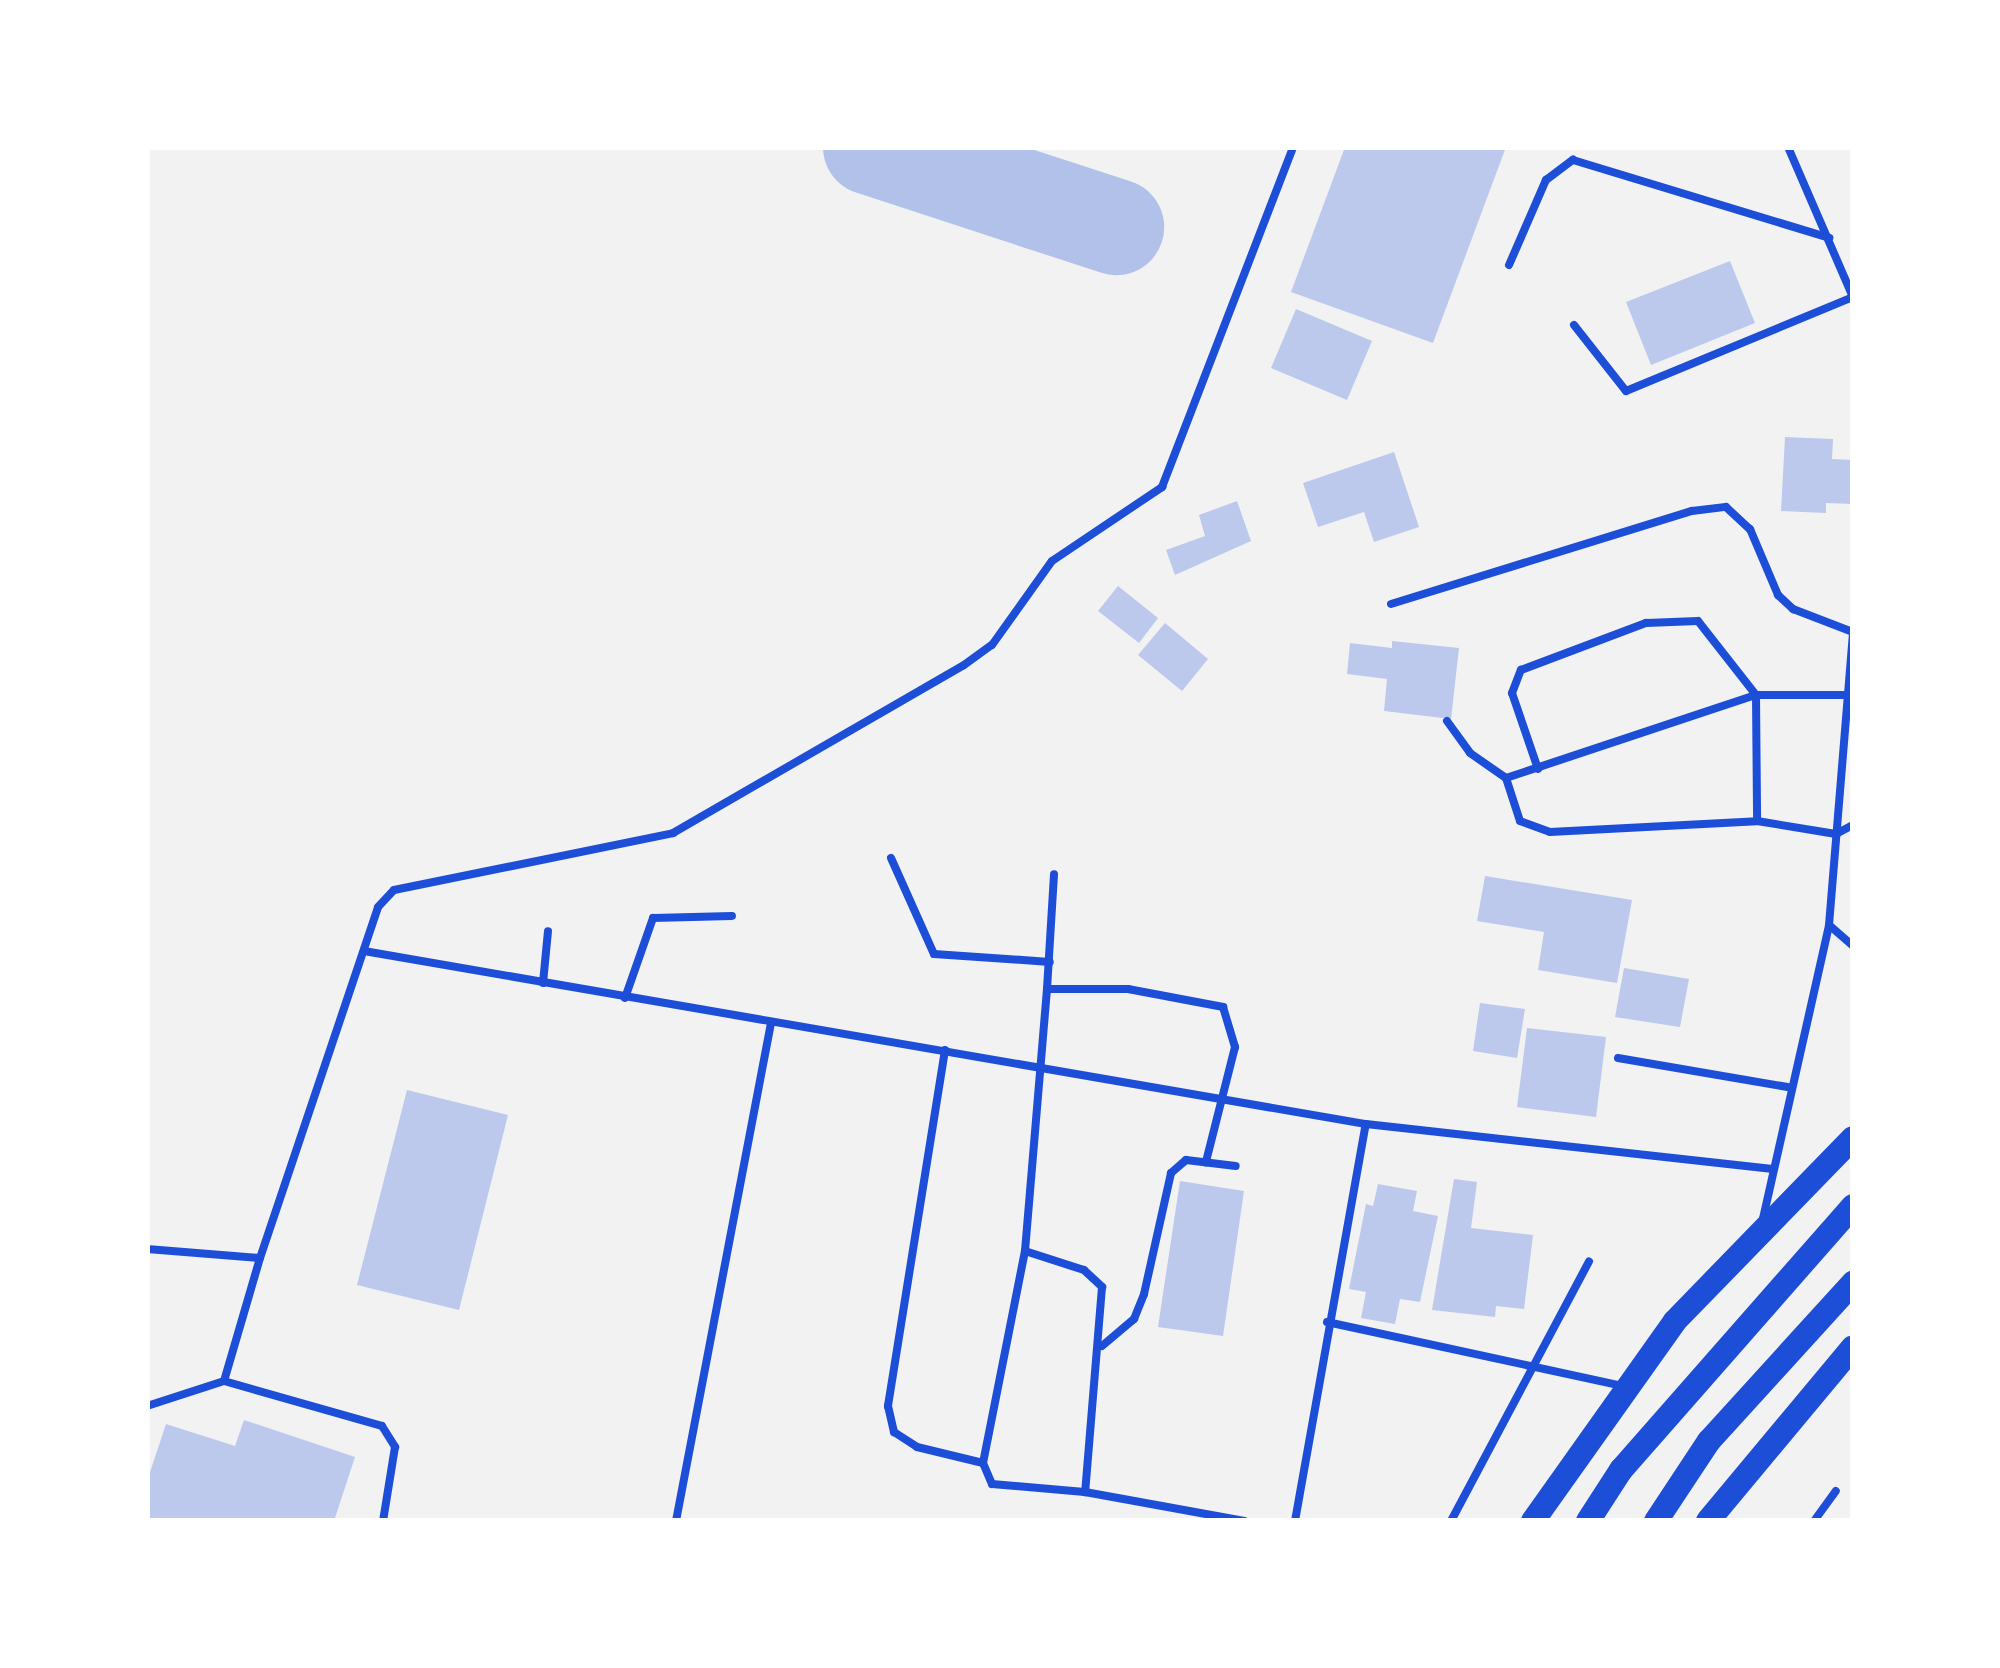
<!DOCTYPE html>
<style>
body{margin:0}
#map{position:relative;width:2000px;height:1668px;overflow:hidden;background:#f2f2f2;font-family:Roboto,sans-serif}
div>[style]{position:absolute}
.taxiway>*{height:96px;margin:-48px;padding:0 48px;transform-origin:48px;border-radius:48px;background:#b2c1ea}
.building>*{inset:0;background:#bdc9ec}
.service>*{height:8px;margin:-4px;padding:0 4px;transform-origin:4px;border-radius:4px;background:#1d4ed8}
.trunk>*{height:24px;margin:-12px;padding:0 12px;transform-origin:12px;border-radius:12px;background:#1d4ed8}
span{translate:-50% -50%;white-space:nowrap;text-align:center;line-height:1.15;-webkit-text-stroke:12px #fff;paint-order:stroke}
.frame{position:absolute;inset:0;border:150px solid #fff;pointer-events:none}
</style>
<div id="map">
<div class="taxiway">
<div style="left:871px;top:147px;width:258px;rotate:18.1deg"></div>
</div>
<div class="building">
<div style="clip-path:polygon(1345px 147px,1506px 147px,1433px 343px,1291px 292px)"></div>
<div style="clip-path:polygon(1730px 261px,1755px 323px,1651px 365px,1626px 302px)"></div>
<div style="clip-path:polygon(1296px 309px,1372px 341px,1347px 400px,1271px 368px)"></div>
<div style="clip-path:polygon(1785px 437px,1833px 439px,1832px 459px,1853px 460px,1853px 504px,1826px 503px,1826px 513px,1781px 511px)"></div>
<div style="clip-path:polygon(1394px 452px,1419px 527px,1374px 542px,1364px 512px,1318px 527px,1303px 483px)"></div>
<div style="clip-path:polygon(1237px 501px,1251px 541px,1175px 575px,1166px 550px,1205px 536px,1199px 515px)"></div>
<div style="clip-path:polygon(1118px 586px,1158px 618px,1139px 643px,1098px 611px)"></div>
<div style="clip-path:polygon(1165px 623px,1208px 659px,1182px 691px,1138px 655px)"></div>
<div style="clip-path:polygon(1392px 641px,1459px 648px,1451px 719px,1384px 711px,1387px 679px,1347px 674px,1350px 643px,1392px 648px)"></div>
<div style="clip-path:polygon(1485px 876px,1632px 900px,1617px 983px,1538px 970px,1544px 932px,1477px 921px)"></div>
<div style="clip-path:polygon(1624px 968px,1689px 979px,1680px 1027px,1615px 1017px)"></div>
<div style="clip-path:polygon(1480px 1003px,1525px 1009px,1517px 1058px,1473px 1051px)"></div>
<div style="clip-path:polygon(1527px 1028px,1606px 1037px,1596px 1117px,1517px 1107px)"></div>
<div style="clip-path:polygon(407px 1090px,508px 1115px,459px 1310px,357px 1285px)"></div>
<div style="clip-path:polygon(1454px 1179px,1477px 1182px,1471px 1228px,1533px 1235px,1524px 1309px,1496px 1306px,1495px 1317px,1432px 1310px)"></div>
<div style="clip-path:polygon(1180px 1181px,1244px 1191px,1223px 1336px,1158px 1327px)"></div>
<div style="clip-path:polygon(1378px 1184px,1417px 1191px,1413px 1211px,1438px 1216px,1420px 1302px,1400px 1299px,1395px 1324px,1361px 1318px,1366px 1292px,1349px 1289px,1366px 1204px,1373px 1206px)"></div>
<div style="clip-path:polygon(244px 1420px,355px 1457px,334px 1521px,147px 1521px,147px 1481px,166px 1424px,235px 1446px)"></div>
</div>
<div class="service">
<div style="left:1788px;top:147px;width:163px;rotate:66.6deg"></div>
<div style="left:1509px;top:265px;width:93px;rotate:-66.5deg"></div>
<div style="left:1546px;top:180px;width:34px;rotate:-37deg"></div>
<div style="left:1573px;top:160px;width:268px;rotate:16.9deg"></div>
<div style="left:1574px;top:325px;width:84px;rotate:51.8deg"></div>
<div style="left:1626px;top:391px;width:246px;rotate:-22.5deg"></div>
<div style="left:1391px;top:604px;width:315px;rotate:-17.2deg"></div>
<div style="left:1692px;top:511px;width:34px;rotate:-7deg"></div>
<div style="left:1726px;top:507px;width:33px;rotate:43deg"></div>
<div style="left:1750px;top:529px;width:72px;rotate:67deg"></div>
<div style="left:1778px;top:595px;width:21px;rotate:43deg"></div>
<div style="left:1793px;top:609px;width:64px;rotate:21deg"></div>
<div style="left:1447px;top:721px;width:39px;rotate:54deg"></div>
<div style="left:1470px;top:753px;width:44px;rotate:34.8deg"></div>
<div style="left:1506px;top:778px;width:263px;rotate:-18.4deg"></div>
<div style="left:1756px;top:695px;width:90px"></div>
<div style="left:1538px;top:769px;width:80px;rotate:-108.9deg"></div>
<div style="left:1512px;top:693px;width:25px;rotate:-69deg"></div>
<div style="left:1521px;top:670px;width:134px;rotate:-20.6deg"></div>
<div style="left:1646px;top:623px;width:52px;rotate:-2.2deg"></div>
<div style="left:1698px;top:621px;width:94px;rotate:51.9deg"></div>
<div style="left:1756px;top:695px;width:126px;rotate:89.5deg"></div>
<div style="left:1506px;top:778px;width:45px;rotate:72deg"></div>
<div style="left:1520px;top:821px;width:32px;rotate:20deg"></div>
<div style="left:1550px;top:832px;width:207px;rotate:-3deg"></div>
<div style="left:1757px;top:821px;width:80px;rotate:9.3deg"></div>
<div style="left:1836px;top:834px;width:19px;rotate:-28deg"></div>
<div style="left:891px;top:858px;width:105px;rotate:65.9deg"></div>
<div style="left:934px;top:954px;width:116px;rotate:3.9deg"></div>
<div style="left:1829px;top:925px;width:32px;rotate:41deg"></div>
<div style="left:364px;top:951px;width:1017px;rotate:9.8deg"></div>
<div style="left:1366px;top:1124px;width:407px;rotate:6.3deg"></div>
<div style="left:543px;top:983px;width:52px;rotate:-84.5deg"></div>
<div style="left:1047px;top:989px;width:115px;rotate:-86.5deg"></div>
<div style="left:625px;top:998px;width:85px;rotate:-70.7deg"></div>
<div style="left:653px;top:918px;width:79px;rotate:-1.5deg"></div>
<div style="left:945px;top:1050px;width:361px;rotate:99.1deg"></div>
<div style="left:888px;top:1406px;width:27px;rotate:77deg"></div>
<div style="left:894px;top:1432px;width:27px;rotate:33deg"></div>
<div style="left:917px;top:1447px;width:68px;rotate:13.6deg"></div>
<div style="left:983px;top:1463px;width:216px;rotate:-78.8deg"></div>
<div style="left:1025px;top:1251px;width:263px;rotate:-85.2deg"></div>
<div style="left:1047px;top:989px;width:81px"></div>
<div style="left:1128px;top:989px;width:97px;rotate:10.7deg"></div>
<div style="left:1223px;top:1007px;width:42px;rotate:73.3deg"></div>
<div style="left:1235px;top:1047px;width:119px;rotate:104.2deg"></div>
<div style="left:1618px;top:1058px;width:172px;rotate:9.7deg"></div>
<div style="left:1762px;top:1223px;width:305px;rotate:-77.3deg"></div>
<div style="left:1829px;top:925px;width:292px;rotate:-85.3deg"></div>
<div style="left:147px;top:1249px;width:113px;rotate:4.6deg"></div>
<div style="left:260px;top:1258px;width:370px;rotate:-71.4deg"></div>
<div style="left:378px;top:907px;width:23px;rotate:-47deg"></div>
<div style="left:394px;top:890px;width:285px;rotate:-11.5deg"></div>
<div style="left:673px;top:833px;width:336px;rotate:-30deg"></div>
<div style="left:964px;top:665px;width:34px;rotate:-36deg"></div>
<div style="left:992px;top:645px;width:103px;rotate:-54.5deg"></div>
<div style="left:1052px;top:561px;width:133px;rotate:-33.9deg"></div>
<div style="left:1162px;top:487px;width:364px;rotate:-68.9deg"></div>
<div style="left:1025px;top:1251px;width:62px;rotate:17.9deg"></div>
<div style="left:1084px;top:1270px;width:25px;rotate:43deg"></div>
<div style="left:1102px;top:1287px;width:206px;rotate:94.7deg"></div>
<div style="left:1085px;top:1492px;width:162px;rotate:10.3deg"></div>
<div style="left:260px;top:1258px;width:128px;rotate:106.3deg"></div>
<div style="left:224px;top:1381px;width:164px;rotate:15.9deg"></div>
<div style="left:382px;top:1426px;width:25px;rotate:58deg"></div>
<div style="left:395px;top:1447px;width:75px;rotate:99.2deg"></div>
<div style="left:1327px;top:1322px;width:302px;rotate:12.2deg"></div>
<div style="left:1102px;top:1346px;width:42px;rotate:-40.2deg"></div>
<div style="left:1134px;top:1319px;width:27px;rotate:-68deg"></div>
<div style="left:1144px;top:1294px;width:124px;rotate:-77.4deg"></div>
<div style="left:1171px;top:1173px;width:20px;rotate:-41deg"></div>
<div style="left:1186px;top:1160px;width:50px;rotate:6.8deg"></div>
<div style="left:147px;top:1406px;width:81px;rotate:-18deg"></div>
<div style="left:983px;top:1463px;width:23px;rotate:67deg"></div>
<div style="left:992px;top:1484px;width:93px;rotate:4.9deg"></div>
<div style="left:676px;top:1521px;width:507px;rotate:-79.2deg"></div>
<div style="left:1295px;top:1521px;width:403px;rotate:-79.9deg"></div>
<div style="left:1451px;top:1521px;width:294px;rotate:-62deg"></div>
<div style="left:1814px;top:1521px;width:37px;rotate:-54deg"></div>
</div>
<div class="trunk">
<div style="left:1533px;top:1521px;width:245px;rotate:-54.6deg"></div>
<div style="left:1675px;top:1321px;width:255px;rotate:-45.8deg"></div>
<div style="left:1588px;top:1521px;width:61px;rotate:-57.1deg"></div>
<div style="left:1621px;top:1470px;width:351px;rotate:-48.7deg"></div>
<div style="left:1656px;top:1521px;width:96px;rotate:-56.5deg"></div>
<div style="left:1709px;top:1441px;width:214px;rotate:-47.7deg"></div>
<div style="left:1708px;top:1521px;width:226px;rotate:-50.2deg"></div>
</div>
<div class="frame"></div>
</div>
